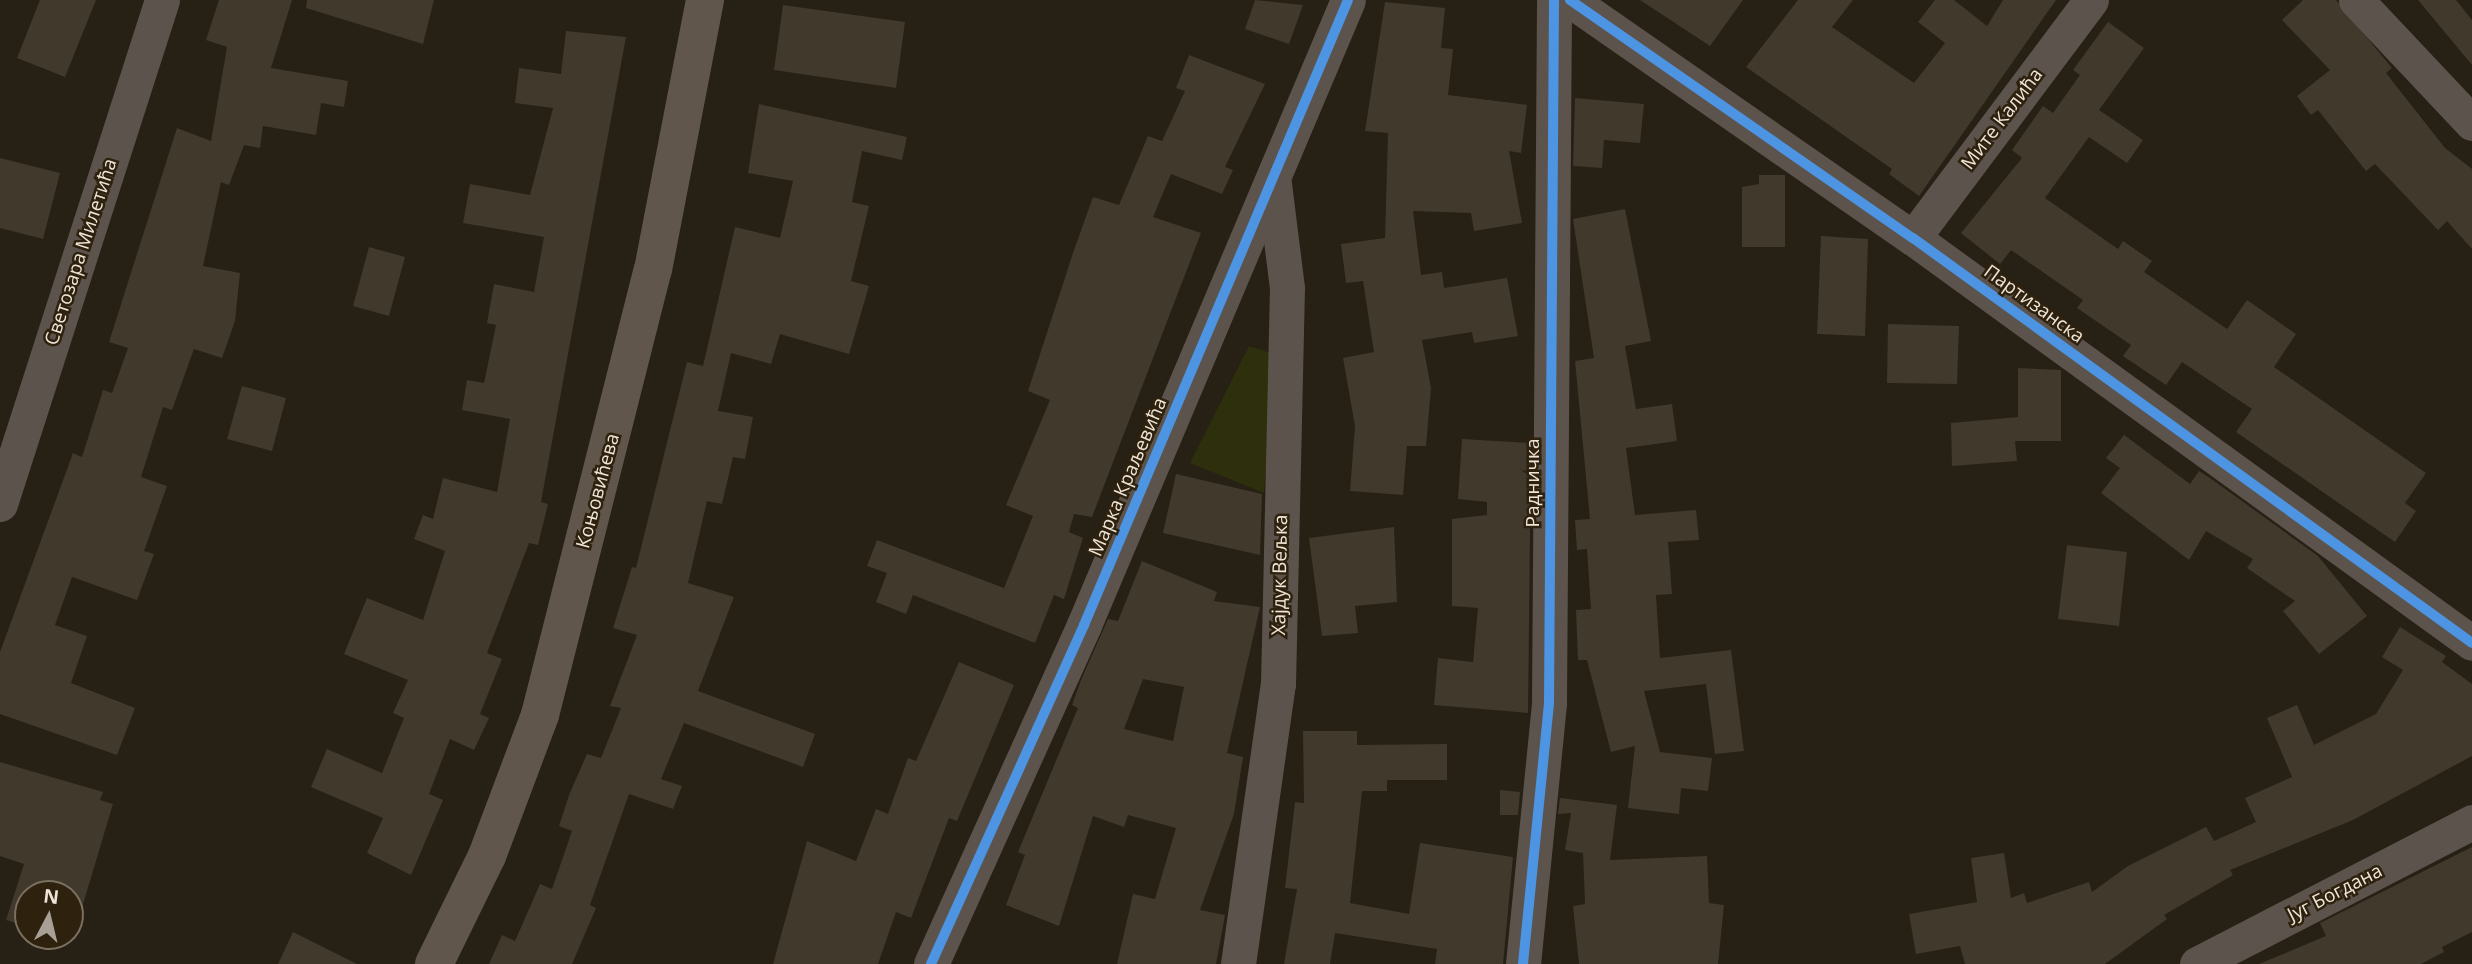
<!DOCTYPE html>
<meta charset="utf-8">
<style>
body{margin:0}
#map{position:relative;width:2472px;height:964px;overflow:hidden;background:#262015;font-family:"Open Sans",sans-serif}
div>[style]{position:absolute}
.green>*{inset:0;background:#2e2f0c}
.building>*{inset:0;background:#40392c}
.minor>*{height:35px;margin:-17.5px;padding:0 17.5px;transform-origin:17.5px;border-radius:17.5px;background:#5c544c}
.secondary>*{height:38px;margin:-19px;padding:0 19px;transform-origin:19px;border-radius:19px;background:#60564b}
.cycleway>*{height:10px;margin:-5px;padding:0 5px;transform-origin:5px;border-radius:5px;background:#4d94e3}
span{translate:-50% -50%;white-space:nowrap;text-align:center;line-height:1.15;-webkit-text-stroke:5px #2e210d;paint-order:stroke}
.street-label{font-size:19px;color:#eee5d9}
.north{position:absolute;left:14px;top:880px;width:70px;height:70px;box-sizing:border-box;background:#2e210d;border:2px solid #7b6f5f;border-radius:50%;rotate:7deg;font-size:19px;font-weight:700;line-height:28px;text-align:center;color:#eee5d9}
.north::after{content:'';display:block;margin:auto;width:24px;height:32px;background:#a8a094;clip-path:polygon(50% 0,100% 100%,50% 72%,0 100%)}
</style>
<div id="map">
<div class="green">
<div style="clip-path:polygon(1249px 346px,1274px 354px,1264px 493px,1190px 463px)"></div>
</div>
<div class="building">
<div style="clip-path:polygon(40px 0,96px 0,65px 77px,17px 58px)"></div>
<div style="clip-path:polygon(219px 0,292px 0,271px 68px,348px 81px,344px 107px,321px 103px,316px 135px,263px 126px,260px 148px,244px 145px,229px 185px,221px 182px,203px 266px,240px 273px,235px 321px,222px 358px,194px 349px,172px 410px,163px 407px,141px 477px,167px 486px,144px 551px,154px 554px,137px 600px,72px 577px,55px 625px,87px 636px,71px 683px,135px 708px,117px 755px,0 714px,0 652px,73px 453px,82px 457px,103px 390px,112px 393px,128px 348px,109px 342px,177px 128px,211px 141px,227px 47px,206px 40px)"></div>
<div style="clip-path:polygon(307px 0,434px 0,423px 44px,306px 8px)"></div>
<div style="clip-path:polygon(1255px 0,1303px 5px,1289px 44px,1245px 29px)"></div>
<div style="clip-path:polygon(1640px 0,1743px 0,1710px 46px)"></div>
<div style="clip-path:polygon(1798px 0,1853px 0,1832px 27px,1914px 83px,1945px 43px,1918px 22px,1935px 0,1954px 0,1987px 26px,2003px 0,2056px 0,1919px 196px,1889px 174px,1892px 169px,1746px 67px)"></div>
<div style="clip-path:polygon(2303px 0,2336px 0,2392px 68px,2386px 73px,2445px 148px,2472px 169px,2472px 249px,2447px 221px,2438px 230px,2375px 164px,2366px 171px,2318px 110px,2311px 115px,2297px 96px,2330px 70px,2282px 20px)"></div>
<div style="clip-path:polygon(2418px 0,2456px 0,2472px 20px,2472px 65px)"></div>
<div style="clip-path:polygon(1385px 2px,1445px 8px,1441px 48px,1453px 49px,1448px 95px,1527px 105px,1521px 153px,1509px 151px,1522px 223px,1474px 231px,1471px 213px,1413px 211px,1421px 275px,1442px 272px,1444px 288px,1507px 278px,1518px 336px,1474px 343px,1472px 332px,1422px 340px,1431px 388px,1426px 446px,1407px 446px,1403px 495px,1350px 491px,1355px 426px,1343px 358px,1374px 352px,1363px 281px,1346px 283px,1341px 244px,1385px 238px,1388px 133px,1365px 131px)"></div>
<div style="clip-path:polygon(783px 5px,905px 22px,896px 88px,774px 70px)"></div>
<div style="clip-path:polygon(2108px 22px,2144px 48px,2099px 110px,2143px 140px,2127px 163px,2089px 137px,2045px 198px,2118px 249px,2123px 241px,2152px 261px,2144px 272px,2227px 329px,2247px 300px,2296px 334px,2274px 367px,2426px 473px,2405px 503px,2416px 511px,2395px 542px,2236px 432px,2252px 409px,2182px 362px,2166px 385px,2123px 356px,2131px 345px,2077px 308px,2083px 300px,2011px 250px,2000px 264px,1961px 233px,2022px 158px,2012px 150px,2043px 106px,2053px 113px,2080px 75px,2073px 70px)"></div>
<div style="clip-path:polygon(566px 31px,626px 37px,541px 502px,548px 504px,538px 545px,529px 543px,487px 653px,502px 659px,480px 714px,489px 718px,474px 750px,450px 739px,429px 794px,443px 800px,411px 875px,367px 853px,383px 818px,311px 787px,327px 749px,382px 773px,404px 718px,393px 713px,408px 680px,344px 654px,367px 598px,423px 620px,445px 551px,414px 539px,423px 515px,433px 519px,443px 478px,497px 492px,510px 419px,462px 410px,467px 380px,484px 383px,496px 325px,487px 323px,494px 284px,534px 292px,544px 237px,463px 223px,470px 184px,530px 195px,553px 108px,515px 103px,519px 68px,561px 74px)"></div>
<div style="clip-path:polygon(1189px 55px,1265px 84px,1225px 167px,1233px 170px,1222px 194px,1171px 174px,1153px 217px,1201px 233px,1092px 517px,1074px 514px,1069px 532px,1083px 538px,1064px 599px,1054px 595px,1035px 643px,913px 595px,906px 614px,876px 602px,887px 573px,867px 566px,877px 540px,1004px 588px,1033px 516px,1006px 505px,1050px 400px,1028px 391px,1074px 250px,1093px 197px,1119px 205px,1148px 136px,1162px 141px,1185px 91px,1176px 88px)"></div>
<div style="clip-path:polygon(1575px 98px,1644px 104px,1640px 143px,1604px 140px,1602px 168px,1573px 166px)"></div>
<div style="clip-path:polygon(759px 104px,907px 137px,902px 160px,862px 151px,852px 202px,869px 206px,851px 281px,869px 286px,849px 354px,780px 334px,771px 364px,731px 353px,718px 411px,753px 417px,745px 459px,733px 457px,722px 504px,707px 501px,688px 583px,734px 597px,698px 691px,815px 734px,803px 767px,684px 723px,661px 779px,682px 786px,673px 809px,629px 794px,590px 905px,596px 908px,572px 964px,489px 964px,502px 935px,515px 941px,540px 884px,552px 889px,572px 831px,559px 826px,569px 795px,587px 754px,601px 758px,621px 708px,610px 706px,637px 635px,613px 628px,632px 567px,636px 568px,687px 362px,703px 366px,735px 227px,780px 238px,793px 181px,748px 173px)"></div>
<div style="clip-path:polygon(0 158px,60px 173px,43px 239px,0 228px)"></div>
<div style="clip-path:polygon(1759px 175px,1785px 175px,1785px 247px,1742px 247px,1742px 187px,1759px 184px)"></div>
<div style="clip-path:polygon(1625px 209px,1651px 341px,1625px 346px,1636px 409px,1672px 404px,1677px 441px,1626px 448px,1635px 515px,1696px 510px,1699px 540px,1668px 542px,1672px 594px,1656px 595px,1660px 658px,1731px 650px,1744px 751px,1715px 754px,1706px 684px,1644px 691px,1660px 752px,1712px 758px,1708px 791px,1681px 788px,1679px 814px,1628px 808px,1635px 746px,1611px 752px,1587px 660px,1578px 660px,1576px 610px,1591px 609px,1587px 549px,1577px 550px,1575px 520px,1590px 519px,1575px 361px,1594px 358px,1573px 219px)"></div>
<div style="clip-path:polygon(1821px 236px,1868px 239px,1865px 336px,1817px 334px)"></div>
<div style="clip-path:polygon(369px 247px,405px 257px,389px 316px,353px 306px)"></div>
<div style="clip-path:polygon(1888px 324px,1959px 326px,1957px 384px,1887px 383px)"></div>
<div style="clip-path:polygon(2018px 368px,2061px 370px,2061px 441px,2015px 441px,2017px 461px,1952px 466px,1951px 423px,2018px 417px)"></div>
<div style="clip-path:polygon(242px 386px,286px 398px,272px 451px,227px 439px)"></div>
<div style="clip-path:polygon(2124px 435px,2190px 484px,2199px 471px,2210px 478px,2318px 556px,2367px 616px,2319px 654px,2283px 611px,2295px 601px,2247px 568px,2253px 559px,2206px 531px,2189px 560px,2101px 493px,2120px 468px,2106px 458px)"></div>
<div style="clip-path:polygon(1462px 439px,1531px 443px,1528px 713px,1434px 705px,1438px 658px,1473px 662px,1478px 608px,1452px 606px,1452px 519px,1487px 515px,1487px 502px,1458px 499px)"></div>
<div style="clip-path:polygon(1176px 474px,1262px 494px,1260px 555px,1163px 533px)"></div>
<div style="clip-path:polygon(1394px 527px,1397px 602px,1355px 606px,1358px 633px,1322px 636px,1309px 538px)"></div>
<div style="clip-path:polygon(2067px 545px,2127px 552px,2119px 626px,2058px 619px)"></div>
<div style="clip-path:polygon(evenodd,1142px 561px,1217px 592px,1214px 601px,1260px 607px,1227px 753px,1243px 757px,1234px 814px,1200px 910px,1225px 915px,1216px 964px,1117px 964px,1133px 894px,1155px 899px,1176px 828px,1128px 815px,1124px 827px,1093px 816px,1059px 926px,1006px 905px,1025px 855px,1018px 852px,1078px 708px,1072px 705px,1081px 680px,1108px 619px,1118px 621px,1142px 561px,1143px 679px,1184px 687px,1173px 741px,1124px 729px,1143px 679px)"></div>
<div style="clip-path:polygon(2400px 627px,2446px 656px,2442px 662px,2472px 684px,2472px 756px,2353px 820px,2230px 870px,2233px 875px,2164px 915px,2167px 919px,2105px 964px,1965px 964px,1960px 946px,1916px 954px,1909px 914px,1977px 902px,1971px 858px,2004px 853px,2011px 898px,2024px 893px,2027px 903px,2089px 882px,2092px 892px,2128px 866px,2206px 827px,2214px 841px,2256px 822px,2245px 798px,2292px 777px,2267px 718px,2297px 705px,2314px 745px,2376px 714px,2403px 670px,2382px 657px)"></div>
<div style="clip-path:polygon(959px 662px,1014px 685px,957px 821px,949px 818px,911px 918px,896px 912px,878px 964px,773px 964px,807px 841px,856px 861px,876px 809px,888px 814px,908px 758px,916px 761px)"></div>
<div style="clip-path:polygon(1303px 731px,1357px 731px,1357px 745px,1447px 744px,1447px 780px,1387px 780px,1387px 791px,1362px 791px,1350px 903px,1409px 914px,1420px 843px,1513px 857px,1503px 964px,1435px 964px,1437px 949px,1335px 933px,1330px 964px,1284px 964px,1297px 889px,1285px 888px,1295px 802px,1304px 803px)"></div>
<div style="clip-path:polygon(0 762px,103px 792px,100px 800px,113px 804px,72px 941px,56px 936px,70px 936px,70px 894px,28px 894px,28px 927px,6px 920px,24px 864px,0 856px)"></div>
<div style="clip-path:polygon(1500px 790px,1520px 792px,1518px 815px,1500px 815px)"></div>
<div style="clip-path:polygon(1560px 798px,1617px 805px,1610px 860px,1707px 856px,1709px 903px,1724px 905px,1718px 964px,1579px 964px,1573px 906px,1585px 904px,1583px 853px,1565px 850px,1571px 813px,1558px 814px)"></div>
<div style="clip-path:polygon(2472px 847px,2472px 932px,2442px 947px,2444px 952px,2421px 964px,2259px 964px,2326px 936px,2320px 923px)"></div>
<div style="clip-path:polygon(293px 932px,357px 964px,278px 964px)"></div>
</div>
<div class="minor">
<div style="left:1570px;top:0;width:417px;rotate:34.8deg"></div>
<div style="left:1913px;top:238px;width:690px;rotate:35.92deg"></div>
<div style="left:2356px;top:0;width:169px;rotate:46.7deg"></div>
<div style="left:1913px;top:238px;width:297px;rotate:-53.2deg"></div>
<div style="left:0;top:504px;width:529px;rotate:-72.18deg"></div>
<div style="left:931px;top:964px;width:372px;rotate:-65.7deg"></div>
<div style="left:1084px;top:625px;width:678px;rotate:-67.1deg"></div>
<div style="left:1238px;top:964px;width:283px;rotate:-81.9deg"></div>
<div style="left:1278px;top:684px;width:396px;rotate:-88.7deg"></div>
<div style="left:1287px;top:288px;width:105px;rotate:-97.1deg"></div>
<div style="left:1523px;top:964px;width:262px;rotate:-84.3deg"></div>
<div style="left:1549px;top:703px;width:703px;rotate:-89.59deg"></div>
<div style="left:2197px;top:964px;width:309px;rotate:-27.3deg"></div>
</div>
<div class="secondary">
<div style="left:434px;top:964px;width:120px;rotate:-63.9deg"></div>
<div style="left:487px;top:856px;width:151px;rotate:-69.4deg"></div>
<div style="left:540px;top:715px;width:459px;rotate:-75.8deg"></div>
<div style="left:653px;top:270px;width:275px;rotate:-79.1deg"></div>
</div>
<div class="cycleway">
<div style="left:1570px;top:0;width:417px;rotate:34.8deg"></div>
<div style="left:1913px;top:238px;width:690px;rotate:35.92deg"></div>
<div style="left:931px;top:964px;width:372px;rotate:-65.7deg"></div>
<div style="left:1084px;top:625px;width:678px;rotate:-67.1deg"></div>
<div style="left:1523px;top:964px;width:262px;rotate:-84.3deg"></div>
<div style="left:1549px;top:703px;width:703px;rotate:-89.59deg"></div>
</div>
<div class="street-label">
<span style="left:2002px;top:119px;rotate:-53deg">Мите Калића</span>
<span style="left:81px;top:252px;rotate:-72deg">Светозара Милетића</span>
<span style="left:2034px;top:304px;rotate:36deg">Партизанска</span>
<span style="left:1128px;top:477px;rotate:-67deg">Марка Краљевића</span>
<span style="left:1533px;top:483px;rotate:-90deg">Радничка</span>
<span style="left:598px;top:491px;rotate:-75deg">Коњовићева</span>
<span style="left:1280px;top:575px;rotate:-89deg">Хајдук Вељка</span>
<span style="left:2335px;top:893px;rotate:-27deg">Југ Богдана</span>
</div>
<div class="north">N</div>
</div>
